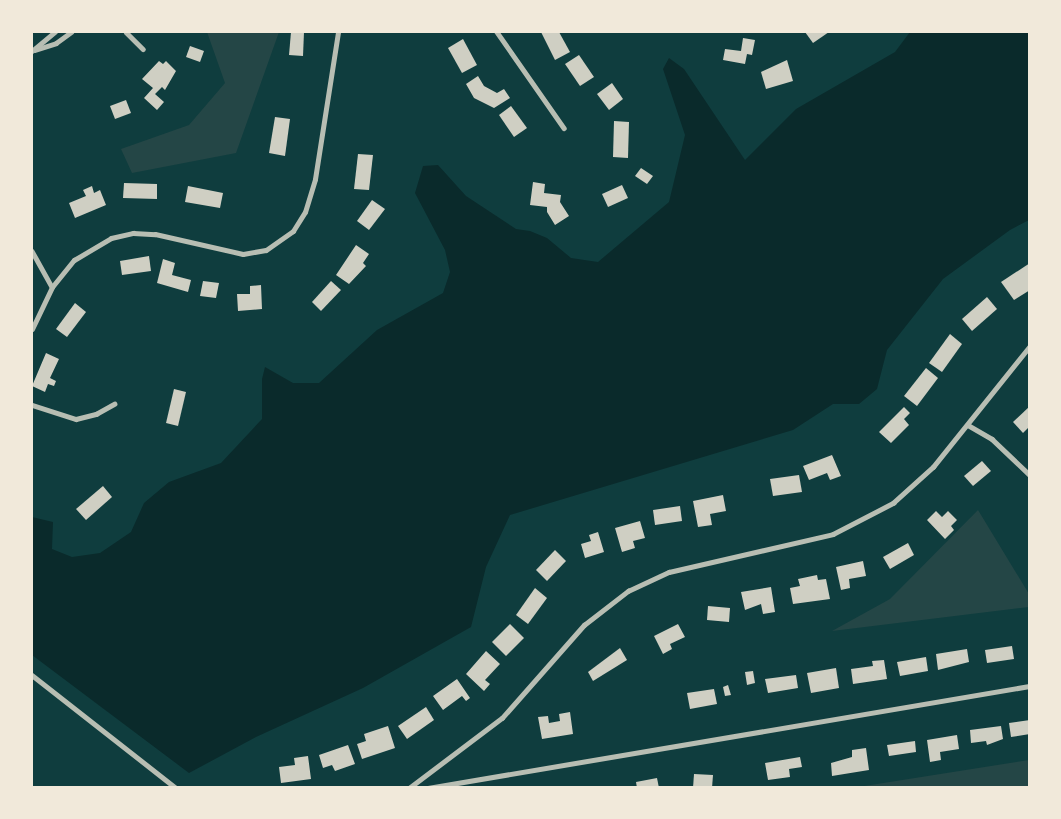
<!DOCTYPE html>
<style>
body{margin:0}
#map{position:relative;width:1061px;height:819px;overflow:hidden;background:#0f3d3e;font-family:Rubik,sans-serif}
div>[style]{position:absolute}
.green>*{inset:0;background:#244646}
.water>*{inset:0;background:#0a2a2b}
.building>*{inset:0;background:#cfcfc3}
.minor>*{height:4.5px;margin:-2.25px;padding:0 2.25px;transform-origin:2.25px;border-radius:2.25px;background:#b8beb3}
.tertiary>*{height:5px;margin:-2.5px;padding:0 2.5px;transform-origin:2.5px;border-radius:2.5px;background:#b8beb3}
span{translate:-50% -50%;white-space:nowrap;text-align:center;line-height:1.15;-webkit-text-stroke:5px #f1e9da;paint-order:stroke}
.frame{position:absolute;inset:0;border:33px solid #f1e9da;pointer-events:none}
</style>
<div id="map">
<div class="green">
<div style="clip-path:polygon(207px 32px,279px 32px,236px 153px,132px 173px,121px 149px,189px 125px,225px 83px)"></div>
<div style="clip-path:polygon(978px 510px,1029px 594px,1029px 607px,832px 631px,890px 599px)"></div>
<div style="clip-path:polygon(1029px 760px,1029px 787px,858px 787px)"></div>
</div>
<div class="water">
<div style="clip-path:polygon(910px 32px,1029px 32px,1029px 220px,1010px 230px,943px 279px,887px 350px,877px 389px,859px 404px,833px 404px,793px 430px,510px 515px,486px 567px,471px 627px,363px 688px,256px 737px,189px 773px,32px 655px,32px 517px,53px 522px,52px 549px,72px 557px,100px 553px,131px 532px,144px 503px,169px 482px,221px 463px,262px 419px,262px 379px,265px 367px,293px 383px,319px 383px,377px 330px,443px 293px,450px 272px,445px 250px,415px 193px,423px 166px,438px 165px,466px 196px,516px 229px,530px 231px,547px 238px,571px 258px,598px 262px,669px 202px,685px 135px,663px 69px,669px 58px,684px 69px,745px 160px,796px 109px,895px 52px)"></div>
</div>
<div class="building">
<div style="clip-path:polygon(291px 32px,304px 32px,303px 56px,289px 55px)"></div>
<div style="clip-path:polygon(541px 32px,559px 32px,570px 52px,555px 60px)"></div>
<div style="clip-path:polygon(805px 32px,829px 32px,813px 43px)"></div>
<div style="clip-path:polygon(743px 38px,755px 40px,752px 55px,747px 54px,745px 64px,723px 60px,725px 49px,741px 51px)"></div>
<div style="clip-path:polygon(463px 39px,477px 65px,462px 73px,448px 48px)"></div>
<div style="clip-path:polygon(190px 46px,204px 51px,200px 62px,186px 57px)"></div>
<div style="clip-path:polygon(579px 55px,594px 77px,580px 86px,565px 64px)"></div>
<div style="clip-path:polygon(787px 60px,793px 81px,766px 89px,761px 72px)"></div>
<div style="clip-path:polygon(159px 61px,163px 64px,166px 61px,176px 71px,165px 90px,162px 87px,155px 94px,164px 102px,157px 110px,144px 98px,153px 88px,142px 79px)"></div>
<div style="clip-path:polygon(478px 76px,484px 86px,497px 93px,504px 89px,510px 98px,494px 108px,474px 98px,466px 84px)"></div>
<div style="clip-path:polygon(612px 83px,623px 99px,609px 110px,597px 94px)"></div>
<div style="clip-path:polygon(126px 100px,131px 113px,115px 119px,110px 106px)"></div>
<div style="clip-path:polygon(511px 106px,527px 128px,514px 137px,499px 115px)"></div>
<div style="clip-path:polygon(275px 117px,290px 119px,285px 156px,269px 153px)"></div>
<div style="clip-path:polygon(614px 121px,629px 122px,628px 158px,613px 157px)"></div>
<div style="clip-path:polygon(358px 154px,373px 155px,369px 190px,354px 189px)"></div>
<div style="clip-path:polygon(641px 168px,653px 176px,647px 184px,635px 176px)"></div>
<div style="clip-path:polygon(533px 182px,545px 184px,544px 193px,561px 195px,560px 202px,569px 216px,555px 225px,547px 212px,547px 207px,530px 205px)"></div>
<div style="clip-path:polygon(124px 183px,157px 184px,157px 199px,123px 198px)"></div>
<div style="clip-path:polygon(622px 185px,628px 198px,608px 207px,602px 194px)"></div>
<div style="clip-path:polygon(92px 186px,94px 193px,100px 190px,106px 205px,75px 218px,69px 203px,86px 196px,83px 190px)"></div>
<div style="clip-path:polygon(188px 186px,223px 193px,220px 208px,185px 202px)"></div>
<div style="clip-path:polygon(372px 200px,385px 209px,369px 230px,357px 221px)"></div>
<div style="clip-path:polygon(356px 245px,369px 254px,363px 263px,366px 266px,349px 284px,336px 275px)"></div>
<div style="clip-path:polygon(149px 256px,151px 271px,122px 275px,120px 261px)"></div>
<div style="clip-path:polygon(163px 259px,175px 263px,172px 275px,191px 280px,188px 292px,157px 283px)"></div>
<div style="clip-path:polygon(1030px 263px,1030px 290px,1014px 300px,1001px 282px)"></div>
<div style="clip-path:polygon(203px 281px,219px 283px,216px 298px,200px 296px)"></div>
<div style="clip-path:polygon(331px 281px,341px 290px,321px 311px,312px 302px)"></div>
<div style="clip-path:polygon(261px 285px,262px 309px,238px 311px,237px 294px,250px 294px,250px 286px)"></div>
<div style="clip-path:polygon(987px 297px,997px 309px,972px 331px,962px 319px)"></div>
<div style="clip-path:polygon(75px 303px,86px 312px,67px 337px,56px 329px)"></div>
<div style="clip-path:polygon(950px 334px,962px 344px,942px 372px,929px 363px)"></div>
<div style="clip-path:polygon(46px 353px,59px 359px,50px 378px,56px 381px,54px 386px,48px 384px,45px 392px,32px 386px)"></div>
<div style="clip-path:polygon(926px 368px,938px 378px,917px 406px,904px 396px)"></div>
<div style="clip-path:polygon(174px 389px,186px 392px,178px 426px,166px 423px)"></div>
<div style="clip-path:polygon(1030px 406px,1030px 426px,1023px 433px,1013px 422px)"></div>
<div style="clip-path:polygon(904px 407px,910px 413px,904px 419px,909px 425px,891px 443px,879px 432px)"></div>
<div style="clip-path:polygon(832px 455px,841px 476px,830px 480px,827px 473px,809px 480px,803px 466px)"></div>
<div style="clip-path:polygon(982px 461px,991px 471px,973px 486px,964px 476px)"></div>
<div style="clip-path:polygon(799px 475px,802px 492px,773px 496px,770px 479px)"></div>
<div style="clip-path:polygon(103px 486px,112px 497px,86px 520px,76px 509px)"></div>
<div style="clip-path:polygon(723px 495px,726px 511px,710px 514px,712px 525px,698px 527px,693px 501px)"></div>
<div style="clip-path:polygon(680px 506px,682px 521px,655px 525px,653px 510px)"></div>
<div style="clip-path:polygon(936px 511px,942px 517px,948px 511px,957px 520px,951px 526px,954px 530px,945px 539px,927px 520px)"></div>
<div style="clip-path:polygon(640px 521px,645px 538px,633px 541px,635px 548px,622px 552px,615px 528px)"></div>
<div style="clip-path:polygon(598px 532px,604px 552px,585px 558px,581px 544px,591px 541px,589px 535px)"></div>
<div style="clip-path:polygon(908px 543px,914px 555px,890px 569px,883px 557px)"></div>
<div style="clip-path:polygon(555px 550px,566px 561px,547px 581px,536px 570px)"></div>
<div style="clip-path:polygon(863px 561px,866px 576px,849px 579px,850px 588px,841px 590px,836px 567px)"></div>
<div style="clip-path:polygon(817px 575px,818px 580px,826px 579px,830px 599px,793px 604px,790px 588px,800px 586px,798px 579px)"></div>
<div style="clip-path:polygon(771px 587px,775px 612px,763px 614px,761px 604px,745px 610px,741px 592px)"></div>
<div style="clip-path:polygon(535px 588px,547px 598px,528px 624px,516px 615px)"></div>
<div style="clip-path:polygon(708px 606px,730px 608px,729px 622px,707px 620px)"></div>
<div style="clip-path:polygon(510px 624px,524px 638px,506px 656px,492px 642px)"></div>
<div style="clip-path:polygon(678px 624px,685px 637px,670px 644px,672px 649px,663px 654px,654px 636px)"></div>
<div style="clip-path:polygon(1012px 646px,1014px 659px,987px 663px,985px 650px)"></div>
<div style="clip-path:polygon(620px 648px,627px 660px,593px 681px,588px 672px)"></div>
<div style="clip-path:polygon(967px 649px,969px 662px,938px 670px,936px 654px)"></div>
<div style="clip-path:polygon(486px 651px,500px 664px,485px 680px,490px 684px,484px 691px,466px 674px)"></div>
<div style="clip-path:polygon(926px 657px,928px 671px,900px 676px,897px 662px)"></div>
<div style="clip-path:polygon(884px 660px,887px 679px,853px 684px,851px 669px,873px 666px,872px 661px)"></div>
<div style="clip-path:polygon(836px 668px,839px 688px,811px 693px,807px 673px)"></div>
<div style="clip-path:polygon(753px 671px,755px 683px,747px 685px,745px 672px)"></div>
<div style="clip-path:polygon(796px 675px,798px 688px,768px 693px,765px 679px)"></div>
<div style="clip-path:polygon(457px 679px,470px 698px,466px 701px,462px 696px,443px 710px,433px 696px)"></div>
<div style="clip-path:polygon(728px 685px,731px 695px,725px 696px,723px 687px)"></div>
<div style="clip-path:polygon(714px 689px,717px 704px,690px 709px,687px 693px)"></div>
<div style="clip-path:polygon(426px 707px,434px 720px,407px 739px,398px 726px)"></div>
<div style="clip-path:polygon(570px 712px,573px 734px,542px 739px,538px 717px,548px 716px,549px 723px,560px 721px,559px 714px)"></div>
<div style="clip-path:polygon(1030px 720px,1030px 734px,1011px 737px,1009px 723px)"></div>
<div style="clip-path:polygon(388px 726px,395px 748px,362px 759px,357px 744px,366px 741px,364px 734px)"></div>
<div style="clip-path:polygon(1001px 726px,1003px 739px,987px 745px,986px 741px,971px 743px,970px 730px)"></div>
<div style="clip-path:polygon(957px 735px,959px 749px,940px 752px,941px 760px,930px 762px,927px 740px)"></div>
<div style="clip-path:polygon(915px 741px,916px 752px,889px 756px,887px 745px)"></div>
<div style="clip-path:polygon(348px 745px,355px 764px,335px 771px,332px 765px,323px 768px,319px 755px)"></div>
<div style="clip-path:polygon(866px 748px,869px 770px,832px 776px,831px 763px,852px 757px,852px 750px)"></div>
<div style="clip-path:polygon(308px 756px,311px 779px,281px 783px,279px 767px,295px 765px,294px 758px)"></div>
<div style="clip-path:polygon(800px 757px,802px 767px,789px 769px,790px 777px,768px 780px,765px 763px)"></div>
<div style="clip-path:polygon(694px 774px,713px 775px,712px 788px,693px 788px)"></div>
<div style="clip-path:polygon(657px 778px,659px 788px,637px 788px,636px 782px)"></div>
</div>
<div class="minor">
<div style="left:126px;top:32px;width:24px;rotate:45deg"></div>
<div style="left:497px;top:32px;width:117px;rotate:55.1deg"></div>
<div style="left:35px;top:50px;width:22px;rotate:-18deg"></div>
<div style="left:56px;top:43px;width:19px;rotate:-36deg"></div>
<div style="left:32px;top:51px;width:30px;rotate:-40deg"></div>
<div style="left:32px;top:251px;width:41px;rotate:60.9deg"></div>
<div style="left:32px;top:405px;width:46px;rotate:17.7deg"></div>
<div style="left:76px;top:419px;width:21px;rotate:-14deg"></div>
<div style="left:96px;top:414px;width:21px;rotate:-29deg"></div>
<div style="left:968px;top:425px;width:28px;rotate:30deg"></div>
<div style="left:992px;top:439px;width:52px;rotate:43.5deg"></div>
<div style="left:32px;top:675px;width:183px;rotate:38.1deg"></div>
<div style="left:409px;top:788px;width:116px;rotate:-37deg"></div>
<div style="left:502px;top:718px;width:124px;rotate:-48.6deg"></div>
<div style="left:584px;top:625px;width:56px;rotate:-37.7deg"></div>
<div style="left:628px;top:591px;width:45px;rotate:-24.9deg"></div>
<div style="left:669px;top:572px;width:168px;rotate:-13deg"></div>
<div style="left:833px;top:534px;width:68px;rotate:-27.3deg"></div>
<div style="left:893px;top:503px;width:54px;rotate:-42deg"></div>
<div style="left:933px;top:467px;width:155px;rotate:-51.3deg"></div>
<div style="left:428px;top:788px;width:611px;rotate:-9.62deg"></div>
</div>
<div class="tertiary">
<div style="left:32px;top:329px;width:47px;rotate:-64.5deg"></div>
<div style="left:52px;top:287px;width:35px;rotate:-51deg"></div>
<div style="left:74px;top:260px;width:43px;rotate:-30.7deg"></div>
<div style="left:111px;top:238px;width:23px;rotate:-13deg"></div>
<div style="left:133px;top:233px;width:22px;rotate:3deg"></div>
<div style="left:155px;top:234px;width:90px;rotate:12.8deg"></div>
<div style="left:243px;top:254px;width:23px;rotate:-10deg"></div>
<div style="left:266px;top:250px;width:33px;rotate:-35deg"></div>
<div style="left:293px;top:231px;width:22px;rotate:-58deg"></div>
<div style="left:305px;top:212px;width:34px;rotate:-73deg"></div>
<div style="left:315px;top:179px;width:149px;rotate:-81.1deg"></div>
</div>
<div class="frame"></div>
</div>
